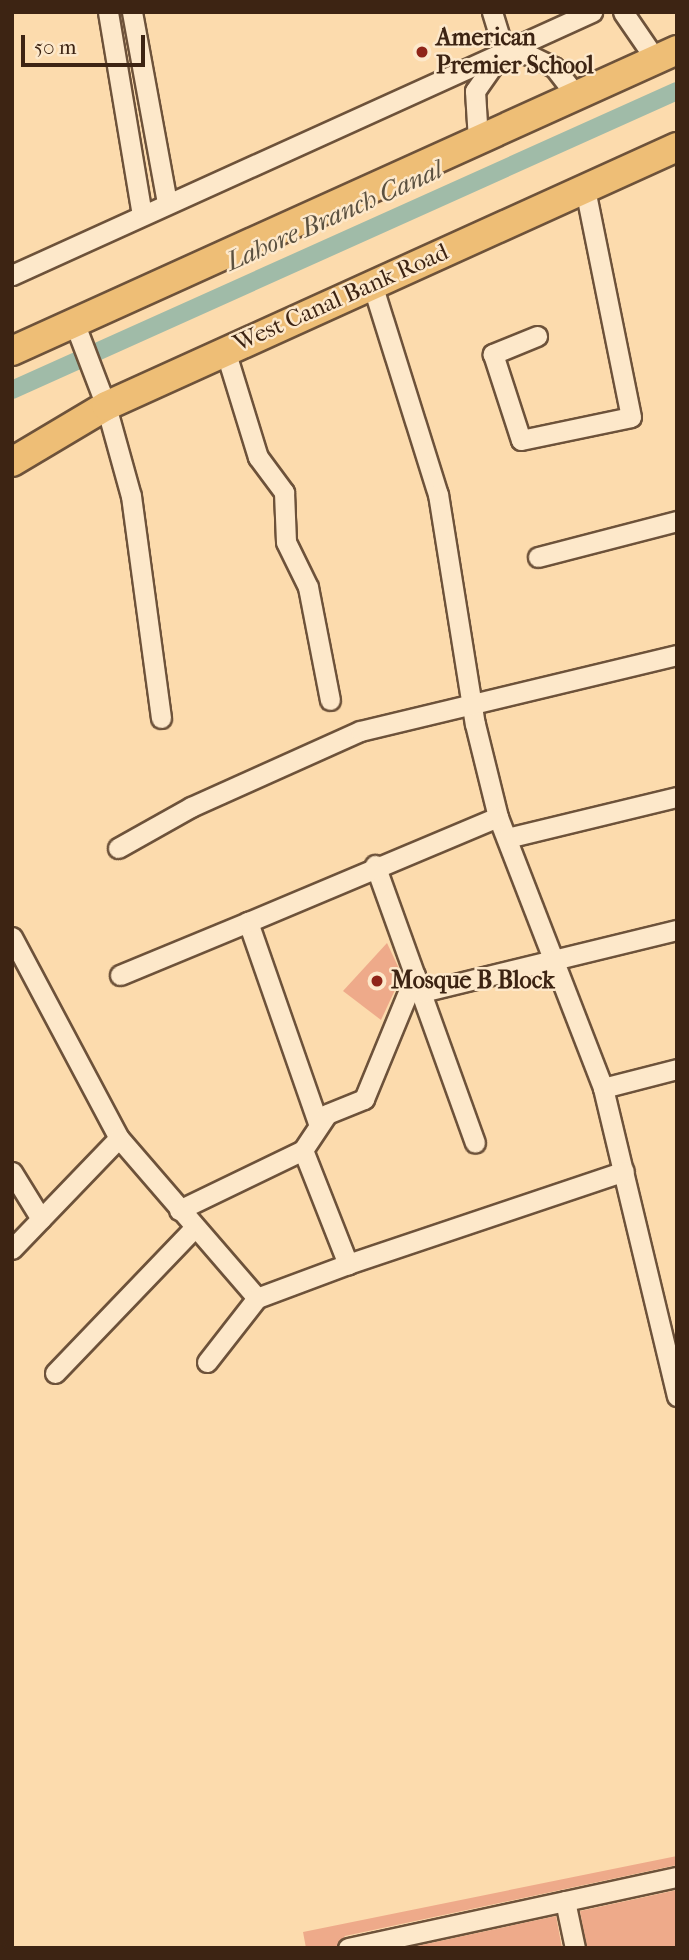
<!DOCTYPE html>
<style>
body{margin:0}
#map{position:relative;width:689px;height:1960px;overflow:hidden;background:#fcdbad;font-family:"IM FELL French Canon",serif}
div>[style]{position:absolute}
.canal>*{height:18px;margin:-9px;padding:0 9px;transform-origin:9px;border-radius:9px;background:#a0bba8}
.building>*{inset:0;background:#eeaa8a}
.roads{filter:drop-shadow(2px 0 #6d523a) drop-shadow(-2px 0 #6d523a) drop-shadow(0 2px #6d523a) drop-shadow(0 -2px #6d523a)}
.minor>*{height:19px;margin:-9.5px;padding:0 9.5px;transform-origin:9.5px;border-radius:9.5px;background:#fde8ca}
.highway>*{height:28px;margin:-14px;padding:0 14px;transform-origin:14px;border-radius:14px;background:#eebe76}
.dots>*{width:19px;height:19px;translate:-50% -50%;box-sizing:border-box;border:4px solid #fde8ca;border-radius:50%}
span{translate:-50% -50%;white-space:nowrap;text-align:center;line-height:1.15;-webkit-text-stroke:5px #fde8ca;paint-order:stroke}
.poi-label{font-size:24px;color:#3d2413;font-weight:700}
.left{translate:0 -50%;text-align:left}
.street-label{font-size:24px;color:#3d2413}
.water-label{font-size:26px;color:#5b5140;font-style:italic}
.frame{position:absolute;inset:0;border:14px solid #3d2413;pointer-events:none}
.scale{position:absolute;left:21px;top:35px;width:124px;height:32px;box-sizing:border-box;border:4px solid #3d2413;border-top:0;padding-left:9px;font-size:21px;line-height:24px;white-space:nowrap;color:#3d2413;-webkit-text-stroke:5px #fde8ca;paint-order:stroke}
</style>
<div id="map">
<div class="canal">
<div style="left:12px;top:390px;width:729px;rotate:-24.21deg"></div>
</div>
<div class="building">
<div style="clip-path:polygon(387px 943px,402px 975px,381px 1020px,343px 991px)"></div>
<div style="clip-path:polygon(677px 1856px,677px 1865px,345px 1936px,336px 1948px,306px 1948px,303px 1932px)"></div>
<div style="clip-path:polygon(677px 1890px,677px 1948px,587px 1948px,580px 1911px)"></div>
<div style="clip-path:polygon(556px 1916px,562px 1948px,407px 1948px)"></div>
</div>
<div class="roads">
<div class="minor">
<div style="left:108px;top:12px;width:206px;rotate:80.5deg"></div>
<div style="left:132px;top:12px;width:194px;rotate:79.6deg"></div>
<div style="left:492px;top:12px;width:41px;rotate:72.9deg"></div>
<div style="left:623px;top:12px;width:58px;rotate:55.5deg"></div>
<div style="left:504px;top:51px;width:25px;rotate:9deg"></div>
<div style="left:529px;top:55px;width:28px;rotate:26deg"></div>
<div style="left:554px;top:67px;width:34px;rotate:52deg"></div>
<div style="left:478px;top:140px;width:49px;rotate:-93.5deg"></div>
<div style="left:475px;top:91px;width:45px;rotate:-54.9deg"></div>
<div style="left:12px;top:275px;width:637px;rotate:-24.39deg"></div>
<div style="left:372px;top:284px;width:220px;rotate:72.6deg"></div>
<div style="left:438px;top:494px;width:233px;rotate:80.9deg"></div>
<div style="left:475px;top:724px;width:96px;rotate:76.1deg"></div>
<div style="left:498px;top:817px;width:291px;rotate:68.8deg"></div>
<div style="left:603px;top:1088px;width:317px;rotate:76.5deg"></div>
<div style="left:74px;top:322px;width:90px;rotate:69.1deg"></div>
<div style="left:106px;top:406px;width:93px;rotate:74.5deg"></div>
<div style="left:131px;top:496px;width:224px;rotate:82.3deg"></div>
<div style="left:537px;top:336px;width:48px;rotate:157.8deg"></div>
<div style="left:493px;top:354px;width:90px;rotate:72deg"></div>
<div style="left:521px;top:440px;width:112px;rotate:-11.8deg"></div>
<div style="left:631px;top:417px;width:233px;rotate:-101.4deg"></div>
<div style="left:225px;top:350px;width:112px;rotate:72.9deg"></div>
<div style="left:258px;top:457px;width:44px;rotate:53.4deg"></div>
<div style="left:284px;top:492px;width:50px;rotate:87.7deg"></div>
<div style="left:286px;top:542px;width:50px;rotate:63.9deg"></div>
<div style="left:308px;top:587px;width:115px;rotate:79deg"></div>
<div style="left:538px;top:557px;width:144px;rotate:-14.5deg"></div>
<div style="left:507px;top:838px;width:175px;rotate:-13.6deg"></div>
<div style="left:118px;top:848px;width:84px;rotate:-29.3deg"></div>
<div style="left:191px;top:807px;width:185px;rotate:-24.2deg"></div>
<div style="left:360px;top:731px;width:326px;rotate:-13.5deg"></div>
<div style="left:375px;top:865px;width:295px;rotate:70.2deg"></div>
<div style="left:12px;top:937px;width:228px;rotate:62deg"></div>
<div style="left:119px;top:1138px;width:211px;rotate:49.2deg"></div>
<div style="left:120px;top:975px;width:139px;rotate:-22.5deg"></div>
<div style="left:422px;top:992px;width:262px;rotate:-13.7deg"></div>
<div style="left:603px;top:1088px;width:76px;rotate:-14.4deg"></div>
<div style="left:318px;top:1123px;width:213px;rotate:-109.2deg"></div>
<div style="left:248px;top:922px;width:271px;rotate:-22.8deg"></div>
<div style="left:303px;top:1150px;width:123px;rotate:68.5deg"></div>
<div style="left:348px;top:1264px;width:291px;rotate:-18.6deg"></div>
<div style="left:12px;top:1172px;width:55px;rotate:58.3deg"></div>
<div style="left:179px;top:1210px;width:138px;rotate:-25.8deg"></div>
<div style="left:303px;top:1150px;width:43px;rotate:-56.3deg"></div>
<div style="left:327px;top:1114px;width:40px;rotate:-22deg"></div>
<div style="left:364px;top:1099px;width:134px;rotate:-67.6deg"></div>
<div style="left:12px;top:1249px;width:154px;rotate:-46.1deg"></div>
<div style="left:207px;top:1362px;width:81px;rotate:-52deg"></div>
<div style="left:257px;top:1298px;width:97px;rotate:-20.5deg"></div>
<div style="left:55px;top:1373px;width:202px;rotate:-46.2deg"></div>
<div style="left:565px;top:1901px;width:48px;rotate:78deg"></div>
<div style="left:348px;top:1948px;width:337px;rotate:-12.2deg"></div>
</div>
<div class="highway">
<div style="left:12px;top:351px;width:730px;rotate:-24.35deg"></div>
<div style="left:12px;top:462px;width:109px;rotate:-30.8deg"></div>
<div style="left:106px;top:406px;width:627px;rotate:-24.4deg"></div>
</div>
</div>
<div class="dots">
<div style="left:422px;top:52px;background:#8f2418"></div>
<div style="left:377px;top:981px;background:#8f2418"></div>
</div>
<div class="poi-label">
<span class="left" style="left:436px;top:52px">American<br>Premier School</span>
<span class="left" style="left:391px;top:981px">Mosque B Block</span>
</div>
<div class="street-label">
<span style="left:341px;top:298px;rotate:-24deg">West Canal Bank Road</span>
</div>
<div class="water-label">
<span style="left:334px;top:216px;rotate:-24deg">Lahore Branch Canal</span>
</div>
<div class="frame"></div>
<div class="scale">50 m</div>
</div>
